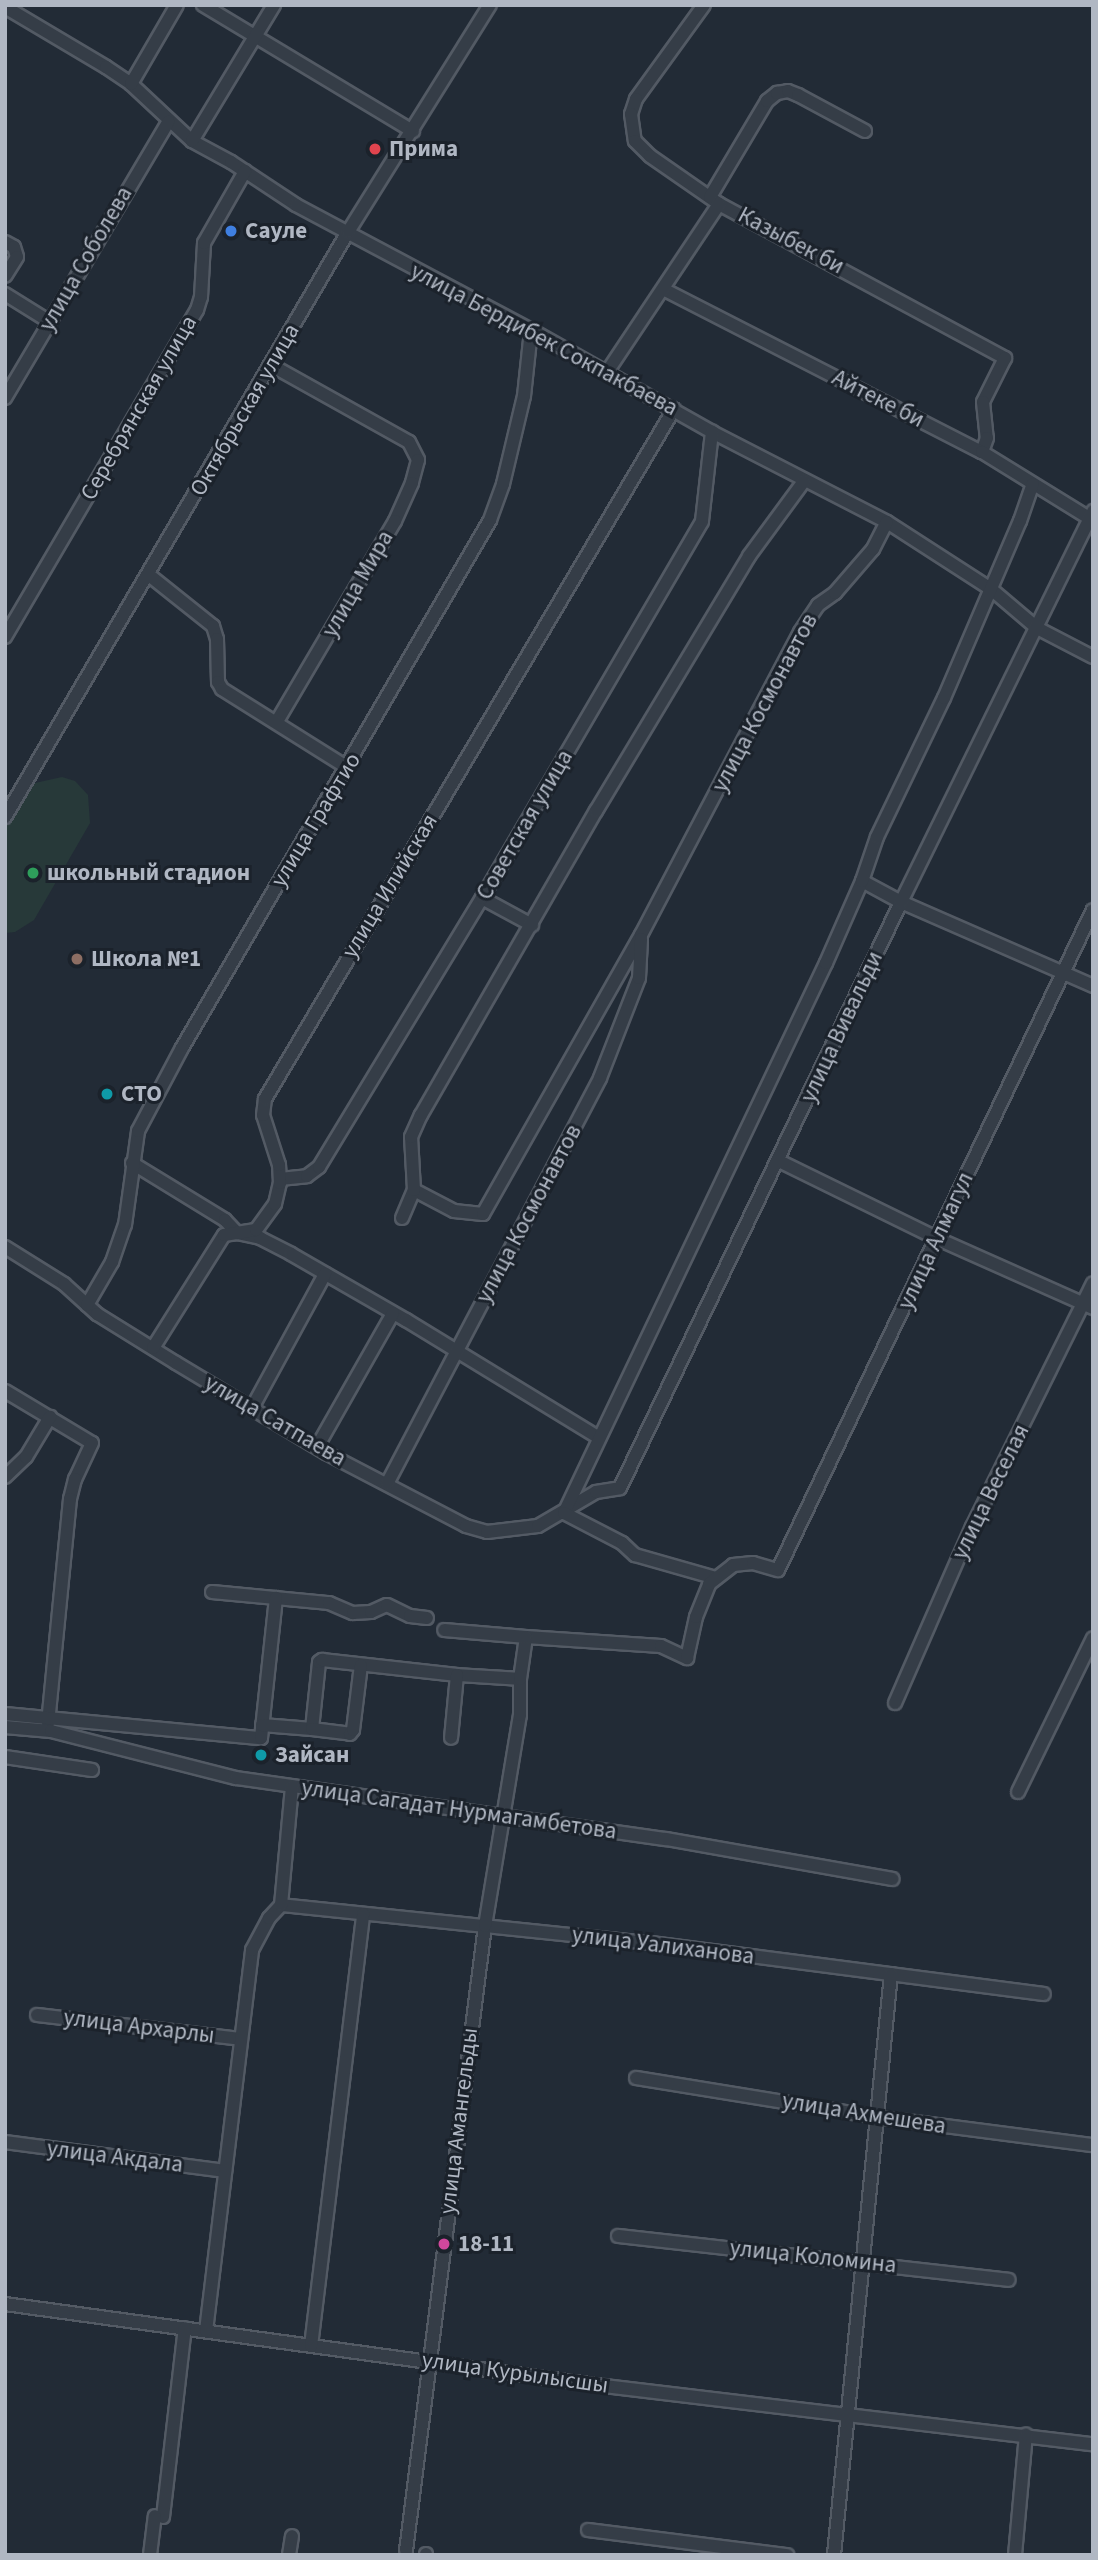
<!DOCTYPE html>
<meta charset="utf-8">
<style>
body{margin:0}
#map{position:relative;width:1098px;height:2560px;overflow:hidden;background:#222b36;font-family:"Source Sans 3",sans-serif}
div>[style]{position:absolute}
.green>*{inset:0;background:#273939}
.roads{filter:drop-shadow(2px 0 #535a64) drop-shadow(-2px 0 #535a64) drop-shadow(0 2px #535a64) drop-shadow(0 -2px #535a64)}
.minor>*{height:12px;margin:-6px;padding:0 6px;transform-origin:6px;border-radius:6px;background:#353d47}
.dots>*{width:19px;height:19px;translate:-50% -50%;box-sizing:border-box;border:4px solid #1b222b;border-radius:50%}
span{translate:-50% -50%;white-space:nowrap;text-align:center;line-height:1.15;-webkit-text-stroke:6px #1b222b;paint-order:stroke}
.poi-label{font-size:23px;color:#b0b7c3;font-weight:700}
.left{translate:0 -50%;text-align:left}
.street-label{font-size:23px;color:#b0b7c3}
.frame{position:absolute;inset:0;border:7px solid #b0b7c3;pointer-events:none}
</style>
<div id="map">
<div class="green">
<div style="clip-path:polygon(62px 777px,75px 781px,88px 795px,90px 823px,34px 920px,15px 932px,5px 933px,5px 825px,24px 793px,35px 783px)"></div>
</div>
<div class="roads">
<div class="minor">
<div style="left:203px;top:5px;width:245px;rotate:31deg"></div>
<div style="left:704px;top:5px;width:116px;rotate:125.9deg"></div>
<div style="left:636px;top:99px;width:16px;rotate:108deg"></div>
<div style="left:631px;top:114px;width:27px;rotate:82deg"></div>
<div style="left:635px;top:141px;width:21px;rotate:45deg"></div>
<div style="left:650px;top:156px;width:84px;rotate:34.8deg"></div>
<div style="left:719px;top:204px;width:325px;rotate:28.3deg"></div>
<div style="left:1005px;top:358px;width:49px;rotate:116.6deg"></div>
<div style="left:983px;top:402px;width:36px;rotate:84deg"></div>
<div style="left:987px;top:438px;width:15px;rotate:110deg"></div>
<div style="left:5px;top:7px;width:117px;rotate:30.7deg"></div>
<div style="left:106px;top:67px;width:30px;rotate:34deg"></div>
<div style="left:131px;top:84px;width:83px;rotate:43.1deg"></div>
<div style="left:192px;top:141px;width:44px;rotate:28.3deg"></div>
<div style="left:231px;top:162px;width:78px;rotate:33.5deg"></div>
<div style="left:296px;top:205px;width:266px;rotate:28deg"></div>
<div style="left:531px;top:330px;width:208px;rotate:29.4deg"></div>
<div style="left:712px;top:432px;width:197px;rotate:27.2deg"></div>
<div style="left:887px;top:522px;width:124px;rotate:32.8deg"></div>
<div style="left:991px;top:589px;width:60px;rotate:40.3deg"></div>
<div style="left:1037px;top:628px;width:63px;rotate:27.4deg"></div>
<div style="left:131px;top:84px;width:91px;rotate:-59.8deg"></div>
<div style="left:192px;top:141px;width:159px;rotate:-58.9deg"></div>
<div style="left:710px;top:197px;width:112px;rotate:-59.3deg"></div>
<div style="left:767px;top:101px;width:13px;rotate:-39deg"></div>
<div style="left:777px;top:93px;width:11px;rotate:-10deg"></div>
<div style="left:788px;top:91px;width:11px;rotate:22deg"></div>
<div style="left:798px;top:95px;width:76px;rotate:28.2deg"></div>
<div style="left:5px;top:242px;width:10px;rotate:29deg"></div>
<div style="left:14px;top:247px;width:10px;rotate:73deg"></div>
<div style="left:17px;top:257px;width:22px;rotate:122deg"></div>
<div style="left:663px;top:289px;width:358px;rotate:27.1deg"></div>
<div style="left:982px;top:452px;width:126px;rotate:31.7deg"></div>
<div style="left:5px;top:294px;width:53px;rotate:31.9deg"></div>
<div style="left:271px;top:365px;width:158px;rotate:29.2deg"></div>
<div style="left:409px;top:442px;width:20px;rotate:63deg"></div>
<div style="left:418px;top:460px;width:24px;rotate:105deg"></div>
<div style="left:412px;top:483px;width:42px;rotate:114.1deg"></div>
<div style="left:395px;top:521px;width:232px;rotate:120.5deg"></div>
<div style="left:607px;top:372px;width:202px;rotate:-56.3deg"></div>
<div style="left:5px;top:398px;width:321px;rotate:-59.4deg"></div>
<div style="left:149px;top:575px;width:82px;rotate:38.6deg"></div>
<div style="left:213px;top:626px;width:14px;rotate:73deg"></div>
<div style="left:217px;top:639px;width:43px;rotate:88.7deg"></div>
<div style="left:218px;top:682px;width:8px;rotate:60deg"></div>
<div style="left:222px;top:689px;width:149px;rotate:32.1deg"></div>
<div style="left:5px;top:637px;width:379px;rotate:-59.6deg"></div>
<div style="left:197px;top:310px;width:14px;rotate:-73deg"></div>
<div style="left:201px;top:297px;width:54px;rotate:-86.8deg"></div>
<div style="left:204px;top:243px;width:83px;rotate:-60.3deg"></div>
<div style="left:5px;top:817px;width:678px;rotate:-59.62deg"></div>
<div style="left:348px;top:232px;width:268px;rotate:-58deg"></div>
<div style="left:862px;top:881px;width:44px;rotate:28.3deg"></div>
<div style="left:901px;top:902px;width:210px;rotate:23.6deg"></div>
<div style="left:482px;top:898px;width:57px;rotate:28.4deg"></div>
<div style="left:779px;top:1161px;width:177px;rotate:26.1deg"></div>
<div style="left:938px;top:1239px;width:170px;rotate:24deg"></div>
<div style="left:132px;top:1163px;width:109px;rotate:31.5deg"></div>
<div style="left:225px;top:1220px;width:18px;rotate:47deg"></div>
<div style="left:237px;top:1233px;width:24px;rotate:12deg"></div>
<div style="left:260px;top:1238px;width:35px;rotate:27deg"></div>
<div style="left:291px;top:1254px;width:133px;rotate:29.9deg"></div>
<div style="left:406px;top:1320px;width:226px;rotate:31.4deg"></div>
<div style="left:280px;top:1179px;width:27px;rotate:-6deg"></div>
<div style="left:307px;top:1176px;width:15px;rotate:-37deg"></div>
<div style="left:319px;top:1167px;width:315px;rotate:-58.8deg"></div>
<div style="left:482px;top:898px;width:436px;rotate:-59.7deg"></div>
<div style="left:702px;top:521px;width:90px;rotate:-83.6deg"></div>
<div style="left:414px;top:1190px;width:45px;rotate:27.7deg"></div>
<div style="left:454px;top:1211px;width:29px;rotate:6deg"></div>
<div style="left:483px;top:1214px;width:321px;rotate:-60.5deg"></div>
<div style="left:641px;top:935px;width:342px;rotate:-62.3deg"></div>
<div style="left:800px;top:632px;width:32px;rotate:-56deg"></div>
<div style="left:818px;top:605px;width:21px;rotate:-35deg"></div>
<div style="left:835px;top:593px;width:58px;rotate:-49.2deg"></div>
<div style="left:873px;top:549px;width:30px;rotate:-63deg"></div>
<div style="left:402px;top:1218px;width:30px;rotate:-67deg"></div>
<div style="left:414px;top:1190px;width:53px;rotate:-93.2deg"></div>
<div style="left:411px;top:1137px;width:24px;rotate:-66deg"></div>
<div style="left:421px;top:1115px;width:351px;rotate:-60.1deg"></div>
<div style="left:596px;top:811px;width:297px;rotate:-59deg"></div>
<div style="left:749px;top:556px;width:93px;rotate:-53.7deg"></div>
<div style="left:5px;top:1247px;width:70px;rotate:32.1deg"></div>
<div style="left:64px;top:1284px;width:45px;rotate:42.3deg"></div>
<div style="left:97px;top:1314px;width:93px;rotate:31.8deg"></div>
<div style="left:176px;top:1363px;width:175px;rotate:31deg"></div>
<div style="left:326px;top:1453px;width:158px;rotate:27.5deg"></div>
<div style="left:466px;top:1526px;width:22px;rotate:16deg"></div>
<div style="left:487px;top:1532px;width:51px;rotate:-6.7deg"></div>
<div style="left:538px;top:1526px;width:67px;rotate:-30.4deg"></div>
<div style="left:596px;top:1492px;width:24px;rotate:-9deg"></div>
<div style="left:620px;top:1488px;width:650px;rotate:-64.38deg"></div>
<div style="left:901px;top:902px;width:436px;rotate:-63.8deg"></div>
<div style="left:87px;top:1305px;width:50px;rotate:-59.8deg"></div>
<div style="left:112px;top:1262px;width:39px;rotate:-71deg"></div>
<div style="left:125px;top:1225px;width:95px;rotate:-82.1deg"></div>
<div style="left:138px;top:1131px;width:94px;rotate:-62.1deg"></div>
<div style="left:182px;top:1048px;width:611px;rotate:-59.74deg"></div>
<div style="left:490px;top:520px;width:38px;rotate:-70deg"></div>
<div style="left:503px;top:484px;width:90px;rotate:-76.6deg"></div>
<div style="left:524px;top:396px;width:66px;rotate:-83.9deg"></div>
<div style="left:153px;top:1348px;width:133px;rotate:-57.9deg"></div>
<div style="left:224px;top:1235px;width:32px;rotate:-9deg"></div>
<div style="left:256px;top:1230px;width:32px;rotate:-54deg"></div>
<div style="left:275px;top:1204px;width:22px;rotate:-77deg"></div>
<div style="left:280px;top:1183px;width:18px;rotate:-93deg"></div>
<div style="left:279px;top:1165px;width:52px;rotate:-107.7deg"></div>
<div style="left:263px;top:1115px;width:16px;rotate:-83deg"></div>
<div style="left:265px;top:1099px;width:802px;rotate:-59.34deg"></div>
<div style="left:5px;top:1391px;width:101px;rotate:30.9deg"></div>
<div style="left:92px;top:1443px;width:40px;rotate:115deg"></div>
<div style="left:75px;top:1479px;width:21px;rotate:104deg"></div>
<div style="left:70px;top:1499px;width:225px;rotate:95.6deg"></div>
<div style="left:252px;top:1408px;width:153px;rotate:-61.4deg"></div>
<div style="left:317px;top:1447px;width:154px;rotate:-60.4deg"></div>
<div style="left:5px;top:1477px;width:29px;rotate:-44deg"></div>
<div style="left:26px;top:1457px;width:47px;rotate:-59deg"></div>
<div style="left:387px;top:1484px;width:458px;rotate:-62.3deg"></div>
<div style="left:600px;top:1078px;width:107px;rotate:-68.7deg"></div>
<div style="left:639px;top:978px;width:39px;rotate:-87deg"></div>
<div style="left:564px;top:1513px;width:609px;rotate:-64.53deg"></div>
<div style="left:826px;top:963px;width:90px;rotate:-66.3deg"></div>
<div style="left:862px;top:881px;width:46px;rotate:-71.2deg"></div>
<div style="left:877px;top:837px;width:154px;rotate:-64.3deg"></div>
<div style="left:944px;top:698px;width:193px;rotate:-66.8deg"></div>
<div style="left:1020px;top:521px;width:39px;rotate:-71deg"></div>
<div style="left:564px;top:1513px;width:65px;rotate:27.3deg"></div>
<div style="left:622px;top:1543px;width:18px;rotate:43deg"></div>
<div style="left:635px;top:1555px;width:84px;rotate:15.9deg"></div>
<div style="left:212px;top:1592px;width:118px;rotate:5.4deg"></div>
<div style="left:329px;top:1603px;width:26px;rotate:23deg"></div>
<div style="left:353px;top:1613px;width:18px;rotate:-3deg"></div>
<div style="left:371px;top:1612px;width:17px;rotate:-24deg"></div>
<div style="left:387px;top:1605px;width:25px;rotate:26deg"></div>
<div style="left:410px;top:1616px;width:17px;rotate:7deg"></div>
<div style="left:526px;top:1637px;width:135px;rotate:3.8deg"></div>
<div style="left:661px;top:1646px;width:29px;rotate:25deg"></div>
<div style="left:687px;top:1658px;width:42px;rotate:-77.6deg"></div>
<div style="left:696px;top:1617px;width:35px;rotate:-68deg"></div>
<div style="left:709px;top:1584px;width:31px;rotate:-38deg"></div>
<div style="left:733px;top:1565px;width:20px;rotate:-6deg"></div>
<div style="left:753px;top:1563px;width:26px;rotate:16deg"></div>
<div style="left:778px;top:1570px;width:731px;rotate:-64.49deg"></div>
<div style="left:457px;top:1675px;width:63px;rotate:3.6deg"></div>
<div style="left:895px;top:1703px;width:192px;rotate:-66.4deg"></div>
<div style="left:972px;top:1527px;width:272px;rotate:-63.6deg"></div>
<div style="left:5px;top:1714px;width:257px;rotate:5.4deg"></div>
<div style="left:261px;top:1738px;width:141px;rotate:-83.9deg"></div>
<div style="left:262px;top:1725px;width:50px;rotate:4.6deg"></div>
<div style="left:312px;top:1729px;width:67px;rotate:-84deg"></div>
<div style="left:319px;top:1662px;width:4px;rotate:-34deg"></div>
<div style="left:322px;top:1660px;width:136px;rotate:6.3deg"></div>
<div style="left:457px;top:1675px;width:63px;rotate:95.4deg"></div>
<div style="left:5px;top:1727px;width:46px;rotate:5deg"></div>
<div style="left:51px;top:1731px;width:191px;rotate:14.3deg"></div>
<div style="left:236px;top:1778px;width:434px;rotate:8.1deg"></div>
<div style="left:666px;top:1839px;width:230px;rotate:10deg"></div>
<div style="left:312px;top:1729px;width:38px;rotate:7deg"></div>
<div style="left:350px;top:1734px;width:5px;rotate:-53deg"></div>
<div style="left:353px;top:1730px;width:65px;rotate:-83deg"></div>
<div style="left:5px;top:1757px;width:88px;rotate:8.5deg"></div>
<div style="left:1018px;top:1792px;width:171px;rotate:-64deg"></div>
<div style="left:281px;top:1905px;width:372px;rotate:5.9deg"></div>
<div style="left:651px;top:1943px;width:396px;rotate:7.4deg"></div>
<div style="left:37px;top:2015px;width:205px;rotate:6.7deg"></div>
<div style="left:636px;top:2078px;width:243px;rotate:9.2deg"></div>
<div style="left:876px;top:2117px;width:219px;rotate:7.4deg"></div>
<div style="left:5px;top:2142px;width:222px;rotate:7.5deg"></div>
<div style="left:618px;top:2236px;width:393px;rotate:6.4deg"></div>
<div style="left:5px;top:2304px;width:605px;rotate:7.8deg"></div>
<div style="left:604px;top:2386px;width:492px;rotate:6.8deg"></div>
<div style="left:206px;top:2331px;width:384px;rotate:-83.1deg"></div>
<div style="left:252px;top:1950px;width:36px;rotate:-62deg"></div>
<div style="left:269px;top:1918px;width:18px;rotate:-47deg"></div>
<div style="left:281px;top:1905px;width:119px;rotate:-84.7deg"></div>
<div style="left:311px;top:2346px;width:435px;rotate:-83.1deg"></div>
<div style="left:163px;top:2517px;width:190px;rotate:-83.4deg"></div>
<div style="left:588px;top:2530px;width:201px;rotate:7.2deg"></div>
<div style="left:406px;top:2551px;width:630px;rotate:-82.8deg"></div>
<div style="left:485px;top:1926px;width:214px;rotate:-80.6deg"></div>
<div style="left:520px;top:1715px;width:36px;rotate:-90deg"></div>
<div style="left:520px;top:1679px;width:42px;rotate:-81.9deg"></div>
<div style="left:526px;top:1637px;width:82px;rotate:-175.1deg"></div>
<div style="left:150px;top:2555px;width:39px;rotate:-83deg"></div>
<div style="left:289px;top:2555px;width:19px;rotate:-81deg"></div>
<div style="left:426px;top:2555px;width:1px;rotate:-90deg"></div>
<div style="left:834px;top:2555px;width:584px;rotate:-84.4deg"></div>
<div style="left:1015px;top:2555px;width:121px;rotate:-84.8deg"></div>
</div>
</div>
<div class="dots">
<div style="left:375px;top:149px;background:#e0444e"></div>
<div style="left:231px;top:231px;background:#3f7fe0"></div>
<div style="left:33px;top:873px;background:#2e9e5b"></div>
<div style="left:77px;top:959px;background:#8d6e63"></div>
<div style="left:107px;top:1094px;background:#0f9aa8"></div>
<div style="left:261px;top:1755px;background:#0f9aa8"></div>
<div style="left:444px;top:2244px;background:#d1479c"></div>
</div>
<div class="poi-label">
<span class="left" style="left:389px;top:149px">Прима</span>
<span class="left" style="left:245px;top:231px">Сауле</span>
<span class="left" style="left:47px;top:873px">школьный стадион</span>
<span class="left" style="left:91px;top:959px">Школа №1</span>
<span class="left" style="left:121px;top:1094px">СТО</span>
<span class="left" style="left:275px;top:1755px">Зайсан</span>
<span class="left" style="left:458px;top:2244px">18-11</span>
</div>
<div class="street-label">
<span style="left:791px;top:241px;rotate:28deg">Казыбек би</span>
<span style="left:86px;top:259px;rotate:-60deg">улица Соболева</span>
<span style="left:544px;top:340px;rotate:28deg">улица Бердибек Сокпакбаева</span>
<span style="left:878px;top:399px;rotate:27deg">Айтеке би</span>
<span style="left:139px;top:408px;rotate:-60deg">Серебрянская улица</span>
<span style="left:245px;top:410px;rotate:-60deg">Октябрьская улица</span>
<span style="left:358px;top:584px;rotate:-60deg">улица Мира</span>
<span style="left:765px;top:703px;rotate:-62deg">улица Космонавтов</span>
<span style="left:316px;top:820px;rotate:-59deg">улица Графтио</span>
<span style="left:525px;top:825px;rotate:-60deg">Советская улица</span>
<span style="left:390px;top:886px;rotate:-59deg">улица Илийская</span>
<span style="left:842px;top:1027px;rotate:-65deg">улица Вивальди</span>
<span style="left:529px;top:1214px;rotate:-62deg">улица Космонавтов</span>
<span style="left:936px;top:1241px;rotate:-65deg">улица Алмагул</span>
<span style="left:275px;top:1421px;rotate:30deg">улица Сатпаева</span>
<span style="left:991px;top:1492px;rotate:-64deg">улица Веселая</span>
<span style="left:459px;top:1810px;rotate:8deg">улица Сагадат Нурмагамбетова</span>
<span style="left:663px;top:1946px;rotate:7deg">улица Уалиханова</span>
<span style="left:139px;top:2027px;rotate:7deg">улица Архарлы</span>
<span style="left:864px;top:2114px;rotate:9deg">улица Ахмешева</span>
<span style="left:459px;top:2121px;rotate:-83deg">улица Амангельды</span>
<span style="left:115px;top:2157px;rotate:7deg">улица Акдала</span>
<span style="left:813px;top:2257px;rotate:6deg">улица Коломина</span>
<span style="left:515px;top:2373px;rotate:8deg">улица Курылысшы</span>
</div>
<div class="frame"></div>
</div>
